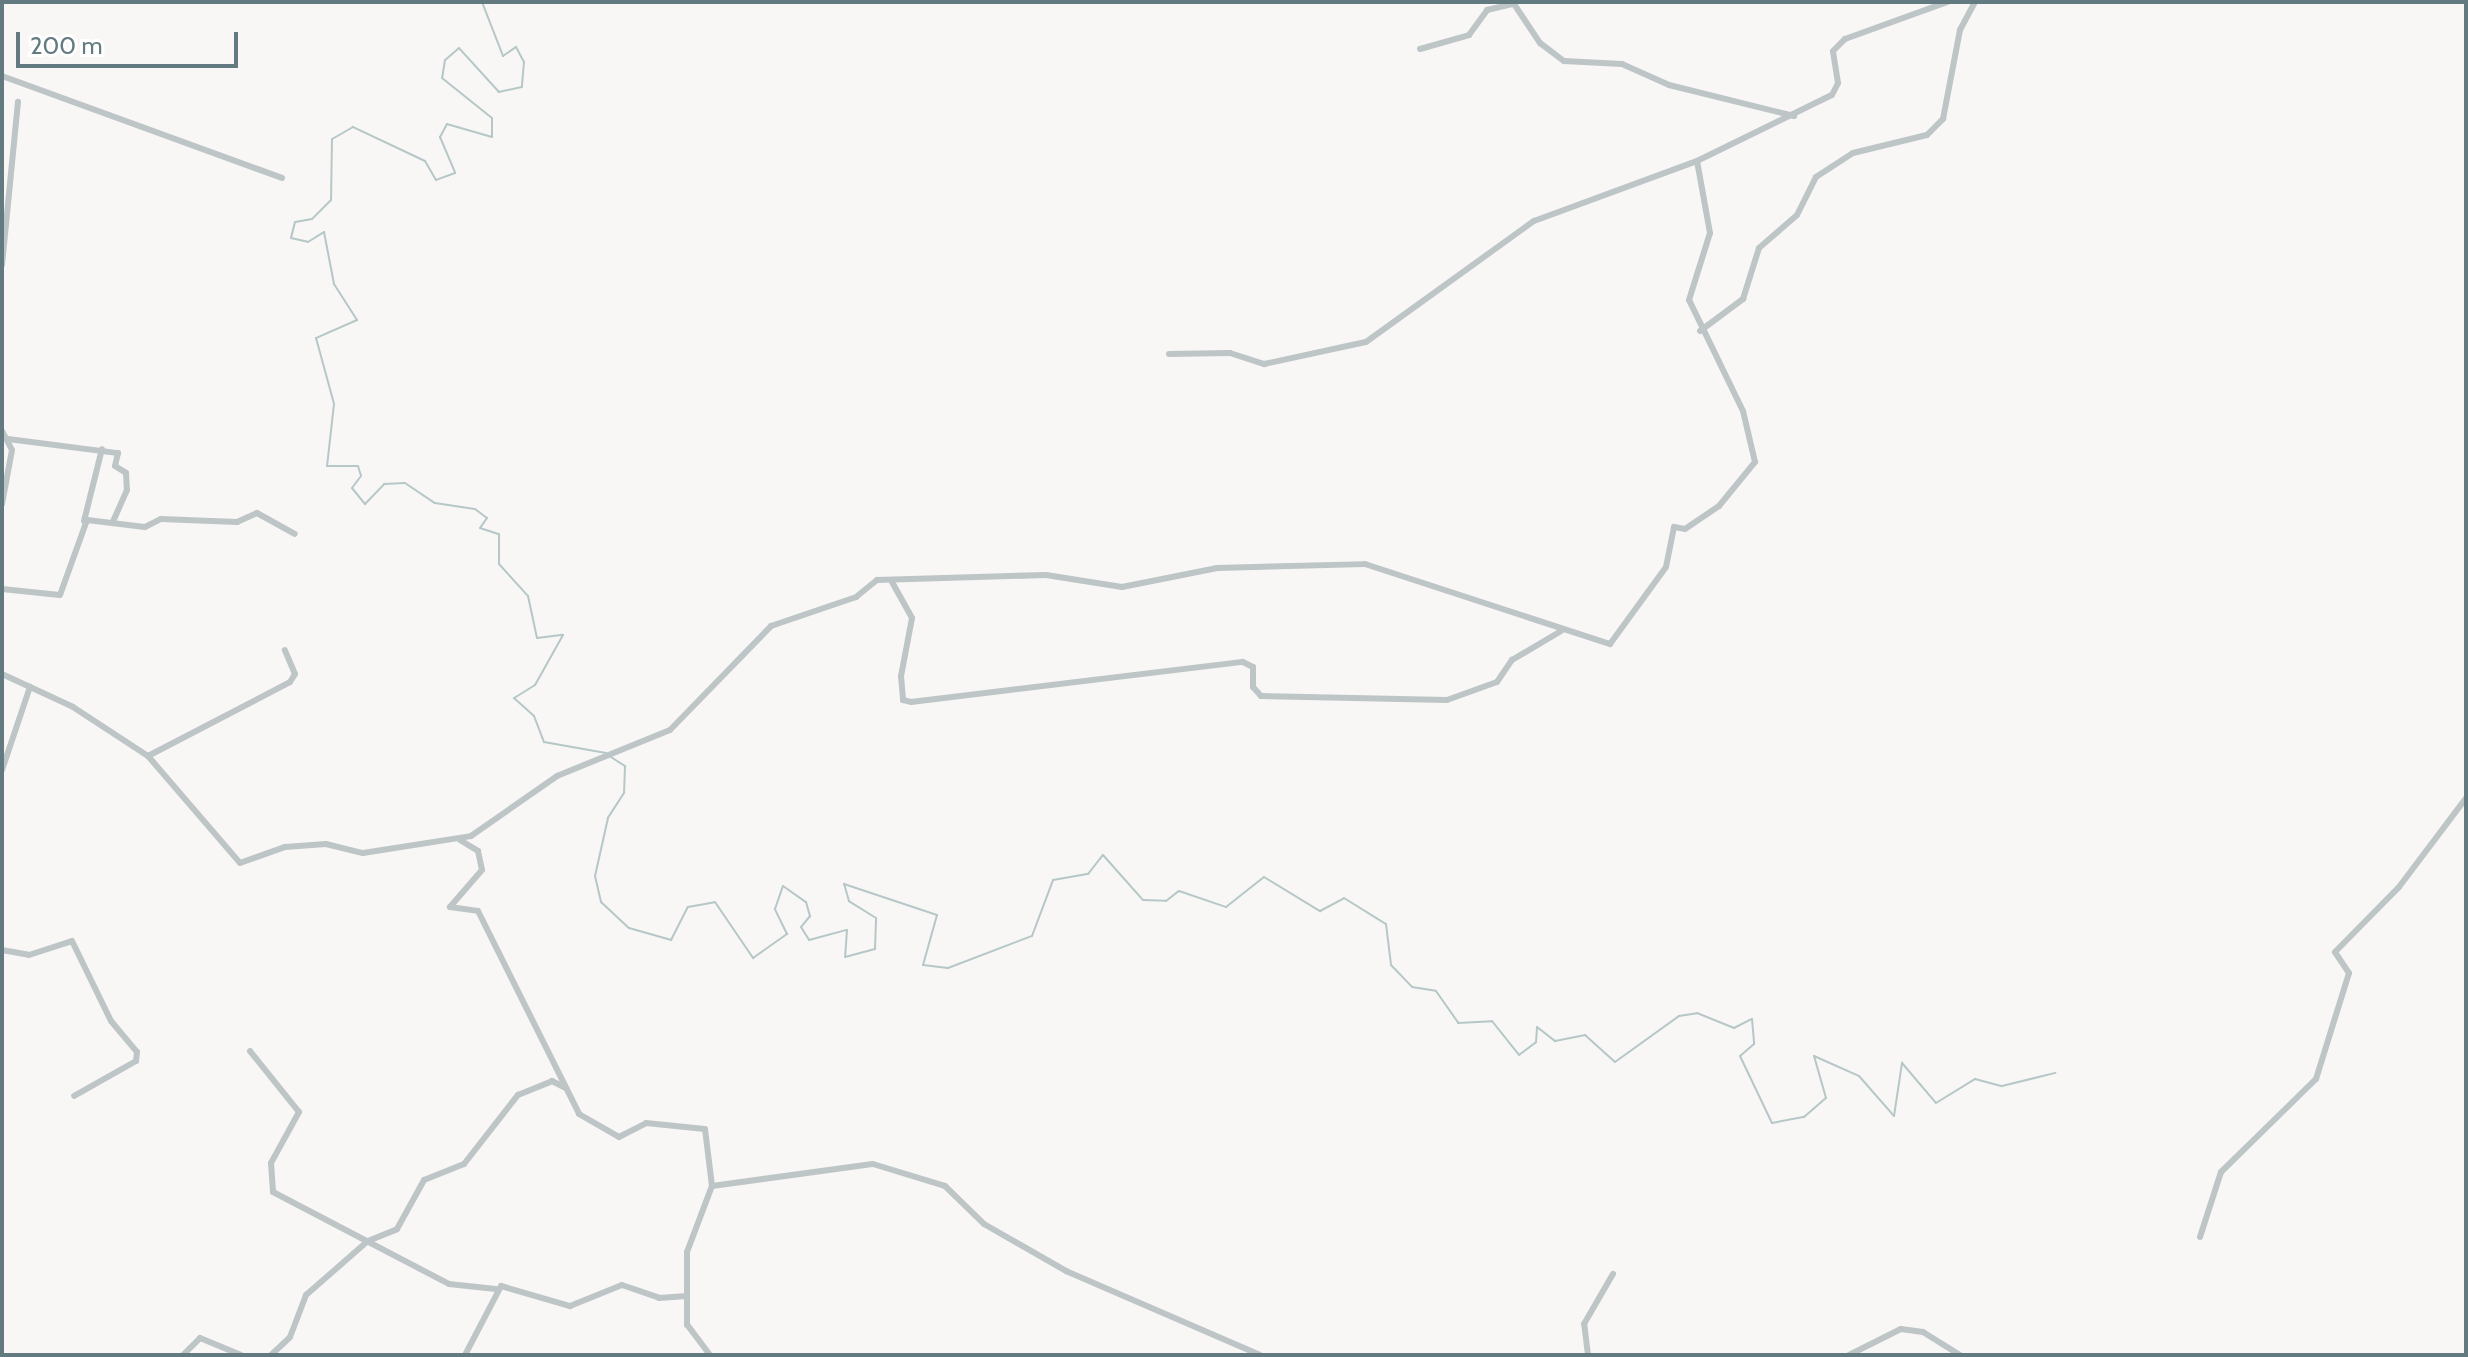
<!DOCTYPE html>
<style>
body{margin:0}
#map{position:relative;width:2468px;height:1357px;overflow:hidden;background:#f8f7f5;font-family:Cabin,sans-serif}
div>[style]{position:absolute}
.stream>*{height:2px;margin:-1px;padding:0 1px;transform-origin:1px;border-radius:1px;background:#b6c7c8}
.street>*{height:6px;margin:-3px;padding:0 3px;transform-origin:3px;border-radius:3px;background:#bec5c7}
span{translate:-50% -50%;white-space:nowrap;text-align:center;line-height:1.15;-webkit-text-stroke:8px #fff;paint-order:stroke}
.frame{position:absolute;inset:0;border:4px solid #637a80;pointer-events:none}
.scale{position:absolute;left:16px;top:32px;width:222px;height:36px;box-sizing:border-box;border:4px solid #637a80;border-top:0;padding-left:10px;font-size:24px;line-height:28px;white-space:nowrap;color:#637a80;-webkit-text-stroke:6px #fff;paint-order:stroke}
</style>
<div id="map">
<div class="stream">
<div style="left:482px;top:2px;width:58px;rotate:68.7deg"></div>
<div style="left:503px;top:56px;width:16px;rotate:-35deg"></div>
<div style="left:516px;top:47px;width:17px;rotate:62deg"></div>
<div style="left:524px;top:62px;width:25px;rotate:95deg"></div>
<div style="left:522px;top:87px;width:24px;rotate:168deg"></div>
<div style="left:499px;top:92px;width:59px;rotate:-132.3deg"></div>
<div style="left:459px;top:48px;width:18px;rotate:139deg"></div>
<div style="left:445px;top:60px;width:18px;rotate:99deg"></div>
<div style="left:442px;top:78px;width:64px;rotate:38.7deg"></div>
<div style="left:492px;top:118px;width:19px;rotate:90deg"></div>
<div style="left:492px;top:137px;width:47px;rotate:-163.9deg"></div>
<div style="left:447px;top:124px;width:15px;rotate:118deg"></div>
<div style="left:440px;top:137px;width:39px;rotate:67deg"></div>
<div style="left:455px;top:173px;width:20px;rotate:160deg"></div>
<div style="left:436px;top:180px;width:22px;rotate:-120deg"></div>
<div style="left:425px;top:161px;width:80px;rotate:-154.7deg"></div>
<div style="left:353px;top:127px;width:24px;rotate:150deg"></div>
<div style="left:332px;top:139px;width:61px;rotate:90.9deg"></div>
<div style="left:331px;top:200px;width:27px;rotate:135deg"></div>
<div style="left:312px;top:219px;width:17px;rotate:170deg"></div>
<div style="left:295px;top:222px;width:16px;rotate:104deg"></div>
<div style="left:291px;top:238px;width:17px;rotate:13deg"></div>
<div style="left:308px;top:242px;width:19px;rotate:-32deg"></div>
<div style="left:324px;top:232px;width:53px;rotate:79.1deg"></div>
<div style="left:334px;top:284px;width:43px;rotate:57.4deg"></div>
<div style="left:357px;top:320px;width:45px;rotate:156.3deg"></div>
<div style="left:316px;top:338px;width:68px;rotate:74.7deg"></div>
<div style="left:334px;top:404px;width:62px;rotate:96.4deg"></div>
<div style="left:327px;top:466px;width:31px"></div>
<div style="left:358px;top:466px;width:10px;rotate:73deg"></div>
<div style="left:361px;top:476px;width:15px;rotate:127deg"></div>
<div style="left:352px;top:488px;width:21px;rotate:51deg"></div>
<div style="left:365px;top:504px;width:28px;rotate:-46deg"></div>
<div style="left:384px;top:484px;width:21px;rotate:-3deg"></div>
<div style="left:405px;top:483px;width:36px;rotate:34deg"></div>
<div style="left:435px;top:503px;width:40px;rotate:8.5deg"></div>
<div style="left:475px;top:509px;width:15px;rotate:37deg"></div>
<div style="left:487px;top:518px;width:12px;rotate:125deg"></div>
<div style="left:480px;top:528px;width:20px;rotate:18deg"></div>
<div style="left:499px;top:534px;width:30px;rotate:90deg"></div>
<div style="left:499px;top:564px;width:43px;rotate:47.8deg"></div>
<div style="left:528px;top:596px;width:43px;rotate:77.9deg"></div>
<div style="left:537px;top:638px;width:26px;rotate:-7deg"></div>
<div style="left:563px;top:635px;width:57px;rotate:119.2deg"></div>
<div style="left:535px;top:685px;width:25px;rotate:148deg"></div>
<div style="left:514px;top:698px;width:27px;rotate:42deg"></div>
<div style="left:534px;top:716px;width:28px;rotate:69deg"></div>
<div style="left:544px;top:742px;width:63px;rotate:10.1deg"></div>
<div style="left:611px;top:757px;width:17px;rotate:33deg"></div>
<div style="left:625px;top:766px;width:27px;rotate:92deg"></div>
<div style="left:624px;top:793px;width:30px;rotate:123deg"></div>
<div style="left:608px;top:818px;width:59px;rotate:102.6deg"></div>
<div style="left:595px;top:876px;width:27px;rotate:77deg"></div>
<div style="left:601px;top:902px;width:38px;rotate:43deg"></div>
<div style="left:629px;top:928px;width:44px;rotate:15.9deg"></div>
<div style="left:671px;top:940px;width:37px;rotate:-63deg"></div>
<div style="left:688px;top:907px;width:27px;rotate:-10deg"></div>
<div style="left:715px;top:902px;width:68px;rotate:55.8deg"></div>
<div style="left:753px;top:958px;width:42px;rotate:-35.2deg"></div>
<div style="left:787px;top:934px;width:28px;rotate:-116deg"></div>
<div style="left:775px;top:909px;width:24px;rotate:-71deg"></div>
<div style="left:783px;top:886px;width:28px;rotate:35deg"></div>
<div style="left:806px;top:902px;width:15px;rotate:74deg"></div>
<div style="left:810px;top:916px;width:14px;rotate:129deg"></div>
<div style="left:801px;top:927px;width:15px;rotate:58deg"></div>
<div style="left:809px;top:940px;width:39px;rotate:-15deg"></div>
<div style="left:847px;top:930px;width:27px;rotate:94deg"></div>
<div style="left:845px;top:957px;width:31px;rotate:-15deg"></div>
<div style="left:875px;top:949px;width:31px;rotate:-88deg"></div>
<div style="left:876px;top:918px;width:32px;rotate:-148deg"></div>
<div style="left:849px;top:901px;width:18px;rotate:-106deg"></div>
<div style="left:844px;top:884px;width:98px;rotate:18.4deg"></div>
<div style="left:937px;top:915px;width:52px;rotate:105.6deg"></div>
<div style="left:923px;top:965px;width:25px;rotate:7deg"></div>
<div style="left:948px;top:968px;width:90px;rotate:-20.9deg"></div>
<div style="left:1032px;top:936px;width:60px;rotate:-69.4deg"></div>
<div style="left:1053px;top:880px;width:36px;rotate:-10deg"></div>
<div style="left:1088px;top:874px;width:24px;rotate:-52deg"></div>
<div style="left:1103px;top:855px;width:60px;rotate:48.4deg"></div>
<div style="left:1143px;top:900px;width:23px;rotate:2deg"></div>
<div style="left:1166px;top:901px;width:16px;rotate:-38deg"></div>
<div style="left:1179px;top:891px;width:50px;rotate:18.8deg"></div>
<div style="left:1226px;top:907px;width:48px;rotate:-38.3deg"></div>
<div style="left:1264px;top:877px;width:66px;rotate:31.3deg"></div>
<div style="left:1320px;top:911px;width:27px;rotate:-28deg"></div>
<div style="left:1344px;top:898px;width:49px;rotate:31.8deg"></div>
<div style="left:1386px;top:924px;width:41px;rotate:83deg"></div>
<div style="left:1391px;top:965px;width:30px;rotate:46deg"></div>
<div style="left:1412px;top:987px;width:24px;rotate:9deg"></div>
<div style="left:1436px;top:991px;width:39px;rotate:55deg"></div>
<div style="left:1458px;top:1023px;width:34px;rotate:-3deg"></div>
<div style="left:1492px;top:1021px;width:43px;rotate:51.5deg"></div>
<div style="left:1519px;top:1055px;width:21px;rotate:-37deg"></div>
<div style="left:1536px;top:1042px;width:15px;rotate:-86deg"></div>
<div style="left:1537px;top:1027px;width:23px;rotate:38deg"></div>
<div style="left:1555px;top:1041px;width:31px;rotate:-11deg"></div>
<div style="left:1585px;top:1035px;width:40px;rotate:42deg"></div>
<div style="left:1615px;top:1062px;width:79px;rotate:-35.7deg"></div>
<div style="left:1679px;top:1016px;width:18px;rotate:-9deg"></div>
<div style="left:1697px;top:1013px;width:40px;rotate:22deg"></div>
<div style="left:1734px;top:1028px;width:20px;rotate:-27deg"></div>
<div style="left:1752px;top:1019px;width:25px;rotate:85deg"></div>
<div style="left:1754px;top:1044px;width:18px;rotate:139deg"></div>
<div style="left:1740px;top:1056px;width:74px;rotate:64.5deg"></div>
<div style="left:1772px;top:1123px;width:33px;rotate:-11deg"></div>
<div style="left:1804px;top:1117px;width:29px;rotate:-41deg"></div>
<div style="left:1826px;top:1098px;width:44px;rotate:-105.9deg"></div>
<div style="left:1814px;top:1056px;width:49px;rotate:24deg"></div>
<div style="left:1859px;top:1076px;width:53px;rotate:48.8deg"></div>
<div style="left:1894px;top:1116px;width:54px;rotate:-81.4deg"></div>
<div style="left:1902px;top:1063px;width:52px;rotate:49.6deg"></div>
<div style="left:1936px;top:1103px;width:46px;rotate:-31.6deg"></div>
<div style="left:1975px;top:1079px;width:28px;rotate:15deg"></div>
<div style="left:2002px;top:1086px;width:55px;rotate:-13.8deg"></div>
</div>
<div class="street">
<div style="left:1420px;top:49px;width:51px;rotate:-15.9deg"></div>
<div style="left:1469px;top:35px;width:31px;rotate:-54deg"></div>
<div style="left:1487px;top:10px;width:28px;rotate:-13deg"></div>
<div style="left:1514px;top:4px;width:47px;rotate:56.3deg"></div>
<div style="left:1540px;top:43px;width:30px;rotate:37deg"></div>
<div style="left:1564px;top:61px;width:58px;rotate:3deg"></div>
<div style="left:1622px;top:64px;width:51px;rotate:24.1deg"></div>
<div style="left:1669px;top:85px;width:129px;rotate:13.9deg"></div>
<div style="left:2px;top:76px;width:298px;rotate:20deg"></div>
<div style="left:2px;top:265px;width:164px;rotate:-84.4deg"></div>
<div style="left:1700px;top:331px;width:54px;rotate:-36.7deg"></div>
<div style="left:1743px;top:299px;width:53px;rotate:-72.6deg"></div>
<div style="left:1759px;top:248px;width:50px;rotate:-41deg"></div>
<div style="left:1797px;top:215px;width:42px;rotate:-63.4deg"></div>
<div style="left:1816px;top:177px;width:44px;rotate:-33deg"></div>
<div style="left:1853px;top:153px;width:76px;rotate:-13.7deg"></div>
<div style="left:1927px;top:135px;width:23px;rotate:-45deg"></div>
<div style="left:1943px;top:119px;width:91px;rotate:-79.2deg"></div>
<div style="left:1960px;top:30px;width:32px;rotate:-62deg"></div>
<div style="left:1169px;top:354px;width:61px;rotate:-0.9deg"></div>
<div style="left:1230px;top:353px;width:36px;rotate:18deg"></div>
<div style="left:1264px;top:364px;width:104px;rotate:-12.2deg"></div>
<div style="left:1366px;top:342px;width:207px;rotate:-35.8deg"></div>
<div style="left:1534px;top:221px;width:174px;rotate:-20.2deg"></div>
<div style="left:2px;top:431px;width:21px;rotate:62deg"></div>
<div style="left:12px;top:450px;width:55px;rotate:100.5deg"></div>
<div style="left:8px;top:439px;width:111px;rotate:7.3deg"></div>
<div style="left:118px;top:453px;width:13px;rotate:103deg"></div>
<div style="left:115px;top:466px;width:13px;rotate:32deg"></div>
<div style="left:126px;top:473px;width:17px;rotate:87deg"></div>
<div style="left:127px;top:490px;width:35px;rotate:114deg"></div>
<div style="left:84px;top:521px;width:74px;rotate:-76deg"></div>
<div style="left:892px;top:582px;width:41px;rotate:60.9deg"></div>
<div style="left:912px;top:618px;width:59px;rotate:100.7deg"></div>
<div style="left:901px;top:676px;width:24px;rotate:85deg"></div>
<div style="left:903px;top:700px;width:8px;rotate:14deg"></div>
<div style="left:911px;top:702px;width:334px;rotate:-6.9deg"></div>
<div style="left:1243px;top:662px;width:11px;rotate:27deg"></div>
<div style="left:1253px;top:667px;width:20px;rotate:90deg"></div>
<div style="left:1253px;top:687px;width:12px;rotate:48deg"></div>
<div style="left:1261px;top:696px;width:186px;rotate:1.2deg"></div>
<div style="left:1447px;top:700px;width:53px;rotate:-19.8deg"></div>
<div style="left:1497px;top:682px;width:27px;rotate:-56deg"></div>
<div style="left:1512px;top:660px;width:57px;rotate:-30.6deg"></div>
<div style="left:2px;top:589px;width:58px;rotate:5.9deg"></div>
<div style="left:60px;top:595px;width:80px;rotate:-70.2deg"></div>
<div style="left:87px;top:520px;width:58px;rotate:6.9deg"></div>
<div style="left:145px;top:527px;width:18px;rotate:-27deg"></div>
<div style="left:161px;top:519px;width:76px;rotate:2.3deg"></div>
<div style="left:237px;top:522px;width:22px;rotate:-24deg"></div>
<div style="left:257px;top:513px;width:43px;rotate:28.9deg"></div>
<div style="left:2px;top:674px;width:78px;rotate:24.9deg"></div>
<div style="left:73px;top:707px;width:90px;rotate:33.2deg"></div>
<div style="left:148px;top:756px;width:141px;rotate:49.3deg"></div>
<div style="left:240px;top:863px;width:48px;rotate:-19.6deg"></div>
<div style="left:285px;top:847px;width:41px;rotate:-4.2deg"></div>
<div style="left:326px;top:844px;width:38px;rotate:14deg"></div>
<div style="left:363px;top:853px;width:109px;rotate:-8.9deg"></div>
<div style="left:471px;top:836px;width:105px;rotate:-34.9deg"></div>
<div style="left:557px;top:776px;width:122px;rotate:-22.2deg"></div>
<div style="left:670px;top:730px;width:145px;rotate:-45.8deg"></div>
<div style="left:771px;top:626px;width:90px;rotate:-18.8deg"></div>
<div style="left:856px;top:597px;width:27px;rotate:-39deg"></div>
<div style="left:877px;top:580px;width:169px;rotate:-1.7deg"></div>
<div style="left:1046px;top:575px;width:77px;rotate:9deg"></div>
<div style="left:1122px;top:587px;width:97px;rotate:-11.3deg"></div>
<div style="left:1217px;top:568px;width:148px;rotate:-1.5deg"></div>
<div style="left:1365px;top:564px;width:258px;rotate:18.1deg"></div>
<div style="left:1610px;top:644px;width:95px;rotate:-54deg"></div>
<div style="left:1666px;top:567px;width:41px;rotate:-78.7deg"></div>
<div style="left:1674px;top:527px;width:11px;rotate:10deg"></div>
<div style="left:1685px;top:529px;width:41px;rotate:-34.1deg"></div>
<div style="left:1719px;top:506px;width:57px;rotate:-50.7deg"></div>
<div style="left:1755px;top:462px;width:52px;rotate:-103.2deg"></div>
<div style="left:1743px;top:411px;width:123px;rotate:-115.9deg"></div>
<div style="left:1689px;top:300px;width:70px;rotate:-72.6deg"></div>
<div style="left:1710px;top:233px;width:73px;rotate:-100.2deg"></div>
<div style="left:1697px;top:161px;width:150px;rotate:-26.1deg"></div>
<div style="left:1832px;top:95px;width:13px;rotate:-63deg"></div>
<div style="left:1838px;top:83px;width:32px;rotate:-99deg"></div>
<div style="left:1833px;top:51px;width:17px;rotate:-45deg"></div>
<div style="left:1845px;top:39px;width:109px;rotate:-19.9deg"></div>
<div style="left:148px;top:756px;width:160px;rotate:-27.5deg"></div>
<div style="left:290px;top:682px;width:9px;rotate:-58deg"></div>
<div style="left:295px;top:674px;width:26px;rotate:-113deg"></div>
<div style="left:2px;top:770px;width:88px;rotate:-71.4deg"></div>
<div style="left:460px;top:840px;width:21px;rotate:31deg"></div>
<div style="left:478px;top:851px;width:19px;rotate:78deg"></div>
<div style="left:482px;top:870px;width:49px;rotate:130.9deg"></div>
<div style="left:450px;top:907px;width:28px;rotate:8deg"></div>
<div style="left:478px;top:911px;width:227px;rotate:63.5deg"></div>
<div style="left:579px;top:1114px;width:46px;rotate:29.9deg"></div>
<div style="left:619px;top:1137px;width:30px;rotate:-27deg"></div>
<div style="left:646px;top:1123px;width:59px;rotate:5.8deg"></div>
<div style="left:705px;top:1129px;width:57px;rotate:83deg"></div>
<div style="left:2px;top:950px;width:27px;rotate:10deg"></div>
<div style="left:29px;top:955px;width:45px;rotate:-18deg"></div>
<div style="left:72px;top:941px;width:89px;rotate:64deg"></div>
<div style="left:111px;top:1021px;width:40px;rotate:50deg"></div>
<div style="left:137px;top:1052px;width:9px;rotate:96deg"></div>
<div style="left:136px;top:1061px;width:71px;rotate:150.6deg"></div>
<div style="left:250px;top:1051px;width:78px;rotate:51.2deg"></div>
<div style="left:299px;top:1112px;width:58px;rotate:118.8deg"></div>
<div style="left:271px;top:1163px;width:29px;rotate:86deg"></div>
<div style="left:273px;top:1192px;width:199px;rotate:27.6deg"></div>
<div style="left:449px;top:1284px;width:47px;rotate:6.1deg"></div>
<div style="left:2200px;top:1237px;width:68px;rotate:-72.1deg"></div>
<div style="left:2221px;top:1172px;width:133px;rotate:-44.4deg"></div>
<div style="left:2316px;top:1079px;width:111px;rotate:-72.7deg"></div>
<div style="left:2349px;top:973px;width:25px;rotate:-124deg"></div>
<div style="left:2335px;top:952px;width:91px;rotate:-45.4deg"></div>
<div style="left:2399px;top:887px;width:111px;rotate:-53deg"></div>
<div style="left:183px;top:1355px;width:24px;rotate:-45deg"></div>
<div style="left:200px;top:1338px;width:44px;rotate:22.5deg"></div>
<div style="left:271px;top:1355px;width:26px;rotate:-43deg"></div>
<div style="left:290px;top:1337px;width:45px;rotate:-69.1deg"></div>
<div style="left:306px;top:1295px;width:82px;rotate:-41.1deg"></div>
<div style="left:368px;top:1241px;width:31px;rotate:-22deg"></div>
<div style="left:397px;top:1229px;width:56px;rotate:-61.1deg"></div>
<div style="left:424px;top:1180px;width:43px;rotate:-21.8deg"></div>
<div style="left:464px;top:1164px;width:88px;rotate:-52deg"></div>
<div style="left:518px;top:1095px;width:37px;rotate:-22deg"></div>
<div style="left:552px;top:1081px;width:16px;rotate:27deg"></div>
<div style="left:465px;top:1355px;width:78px;rotate:-62.4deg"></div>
<div style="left:501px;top:1286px;width:72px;rotate:16.2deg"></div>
<div style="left:570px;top:1306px;width:56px;rotate:-22deg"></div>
<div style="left:622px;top:1285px;width:39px;rotate:19deg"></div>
<div style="left:659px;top:1298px;width:28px;rotate:-4deg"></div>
<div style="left:710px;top:1355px;width:38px;rotate:-127deg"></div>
<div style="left:687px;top:1325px;width:73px;rotate:-90deg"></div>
<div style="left:687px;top:1252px;width:71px;rotate:-69.3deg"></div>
<div style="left:712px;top:1186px;width:162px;rotate:-7.8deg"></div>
<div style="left:873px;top:1164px;width:75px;rotate:17deg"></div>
<div style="left:945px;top:1186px;width:54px;rotate:44.3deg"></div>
<div style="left:984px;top:1224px;width:95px;rotate:29.8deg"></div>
<div style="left:1066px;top:1271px;width:211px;rotate:23.4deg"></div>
<div style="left:1588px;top:1355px;width:31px;rotate:-97deg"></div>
<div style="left:1584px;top:1324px;width:58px;rotate:-59.9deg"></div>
<div style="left:1849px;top:1355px;width:58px;rotate:-26.6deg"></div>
<div style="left:1901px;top:1329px;width:22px;rotate:8deg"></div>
<div style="left:1923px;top:1332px;width:44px;rotate:31.9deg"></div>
</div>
<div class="frame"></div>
<div class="scale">200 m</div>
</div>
